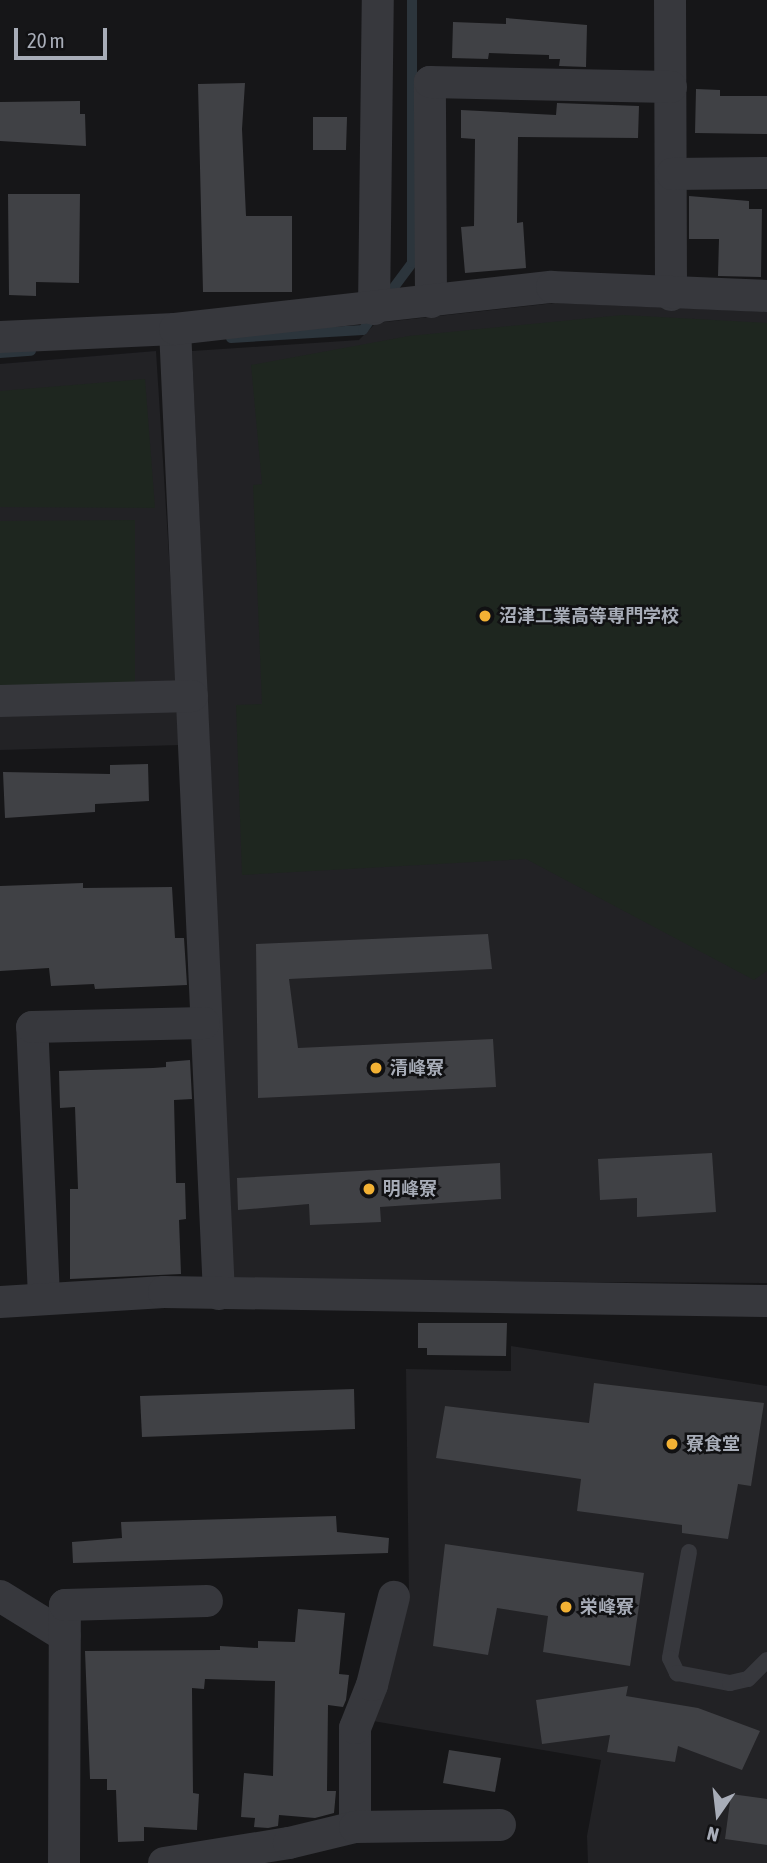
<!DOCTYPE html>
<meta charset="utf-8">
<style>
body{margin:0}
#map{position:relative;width:767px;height:1863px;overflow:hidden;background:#161618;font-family:"Asap Condensed","Noto Sans JP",sans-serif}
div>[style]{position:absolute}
.built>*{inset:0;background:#222225}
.green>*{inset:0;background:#1e261f}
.stream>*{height:10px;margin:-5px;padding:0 5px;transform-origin:5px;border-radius:5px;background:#2c353c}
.building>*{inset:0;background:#404145}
.service>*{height:16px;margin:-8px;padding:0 8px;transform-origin:8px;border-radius:8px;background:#37383d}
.minor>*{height:32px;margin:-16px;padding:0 16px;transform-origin:16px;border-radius:16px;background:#37383d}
.dots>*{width:19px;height:19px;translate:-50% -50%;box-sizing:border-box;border:4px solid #111113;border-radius:50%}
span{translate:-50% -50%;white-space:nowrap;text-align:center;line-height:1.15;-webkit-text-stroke:5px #111113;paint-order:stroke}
.poi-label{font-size:18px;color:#a8adb8;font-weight:700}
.left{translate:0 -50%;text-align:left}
.north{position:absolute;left:683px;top:1779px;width:70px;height:70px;-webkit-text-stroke:5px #111113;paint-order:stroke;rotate:194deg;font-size:19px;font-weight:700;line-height:28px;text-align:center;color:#a8adb8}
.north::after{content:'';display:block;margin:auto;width:24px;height:32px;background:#a8adb8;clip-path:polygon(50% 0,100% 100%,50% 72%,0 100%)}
.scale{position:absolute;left:14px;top:28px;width:93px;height:32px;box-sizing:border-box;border:4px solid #a8adb8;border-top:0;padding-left:9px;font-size:21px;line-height:24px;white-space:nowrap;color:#a8adb8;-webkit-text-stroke:5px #111113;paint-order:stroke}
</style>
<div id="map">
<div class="built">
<div style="clip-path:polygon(555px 303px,767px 312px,767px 1283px,233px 1280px,192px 351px,359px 340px,376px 323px)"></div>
<div style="clip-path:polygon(156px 351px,181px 745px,0 750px,0 364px)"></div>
<div style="clip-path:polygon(511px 1346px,767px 1386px,767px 1863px,588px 1863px,587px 1836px,601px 1760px,373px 1721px,409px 1597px,406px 1369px,511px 1371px)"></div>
</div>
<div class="green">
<div style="clip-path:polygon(623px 315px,767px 323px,767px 971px,754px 980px,526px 859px,242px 875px,236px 705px,262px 704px,253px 485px,262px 484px,251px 365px,409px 336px)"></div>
<div style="clip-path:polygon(145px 379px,155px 508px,0 507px,0 391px)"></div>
<div style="clip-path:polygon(135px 520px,135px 687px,0 687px,0 521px)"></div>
</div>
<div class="stream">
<div style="left:386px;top:298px;width:44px;rotate:-53.4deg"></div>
<div style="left:412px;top:263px;width:263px;rotate:-90deg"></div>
<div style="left:231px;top:338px;width:132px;rotate:-3.5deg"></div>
<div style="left:363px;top:330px;width:21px;rotate:-55deg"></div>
<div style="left:0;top:353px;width:31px;rotate:-4deg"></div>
</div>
<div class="building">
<div style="clip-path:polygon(506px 18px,587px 25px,586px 67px,559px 66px,560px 59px,549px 59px,549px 55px,489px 53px,488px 59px,452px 58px,453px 22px,506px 24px)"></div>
<div style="clip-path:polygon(245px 83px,242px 129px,246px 216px,292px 216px,292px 292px,203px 292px,198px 84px)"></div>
<div style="clip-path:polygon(696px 89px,720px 90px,720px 96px,767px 96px,767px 134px,695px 133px)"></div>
<div style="clip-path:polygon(80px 101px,80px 114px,85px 114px,86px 146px,0 141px,0 102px)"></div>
<div style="clip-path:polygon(557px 103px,639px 106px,638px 138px,518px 137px,517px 223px,523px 222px,526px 268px,465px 273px,461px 227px,474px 226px,475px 139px,461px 138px,461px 110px,556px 115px)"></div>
<div style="clip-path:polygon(313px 117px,347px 117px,346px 150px,313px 150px)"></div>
<div style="clip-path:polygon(8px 194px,80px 194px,79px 283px,36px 282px,36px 296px,9px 295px)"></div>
<div style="clip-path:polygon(689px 196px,749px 201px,749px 209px,762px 209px,761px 277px,718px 276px,719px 239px,689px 239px)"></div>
<div style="clip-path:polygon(148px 764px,149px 801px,95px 804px,95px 812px,5px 818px,3px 772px,110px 774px,110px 765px)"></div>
<div style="clip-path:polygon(83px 883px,83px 888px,172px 887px,175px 938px,184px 938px,187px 985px,95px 989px,94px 984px,51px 986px,49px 968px,0 971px,0 886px)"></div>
<div style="clip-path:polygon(488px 934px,492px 969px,289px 979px,298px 1048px,493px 1039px,496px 1087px,258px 1098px,256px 944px)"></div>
<div style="clip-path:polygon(190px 1060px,192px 1099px,174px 1100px,176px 1183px,185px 1183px,186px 1219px,179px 1220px,181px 1274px,70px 1279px,70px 1189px,78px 1189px,75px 1107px,60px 1108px,59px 1071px,153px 1068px,166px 1067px,166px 1062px)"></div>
<div style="clip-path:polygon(712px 1153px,716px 1212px,637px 1217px,637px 1198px,600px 1200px,598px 1159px)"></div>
<div style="clip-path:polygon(500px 1163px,501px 1199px,380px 1207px,381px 1222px,310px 1225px,309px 1204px,238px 1210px,237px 1178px)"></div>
<div style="clip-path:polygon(418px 1323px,507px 1323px,506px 1356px,427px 1355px,427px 1348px,418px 1348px)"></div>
<div style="clip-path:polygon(594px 1383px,764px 1403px,751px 1486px,738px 1484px,728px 1539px,682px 1533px,682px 1525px,577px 1511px,581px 1479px,436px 1458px,445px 1406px,589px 1423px)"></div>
<div style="clip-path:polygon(354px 1389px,355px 1429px,142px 1437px,140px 1396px)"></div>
<div style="clip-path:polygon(336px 1516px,337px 1532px,389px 1538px,388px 1553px,73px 1563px,72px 1542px,122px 1538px,121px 1522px)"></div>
<div style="clip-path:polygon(445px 1544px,644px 1573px,630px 1666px,543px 1652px,548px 1616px,497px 1608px,488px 1655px,433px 1646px)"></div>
<div style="clip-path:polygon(298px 1609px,345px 1613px,339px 1674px,349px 1675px,346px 1700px,343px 1707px,328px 1705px,327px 1791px,336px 1791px,334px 1813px,315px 1818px,279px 1815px,278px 1826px,268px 1828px,254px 1827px,255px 1818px,241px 1817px,244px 1773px,273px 1776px,275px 1681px,205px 1679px,204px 1689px,192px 1688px,193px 1793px,199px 1794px,197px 1830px,144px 1827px,144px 1841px,118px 1842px,116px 1790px,107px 1790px,107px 1779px,90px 1779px,85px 1651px,220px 1650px,220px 1646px,258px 1648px,258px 1641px,295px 1642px)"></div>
<div style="clip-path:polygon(628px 1686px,626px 1696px,698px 1708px,760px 1731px,742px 1770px,678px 1746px,675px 1762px,607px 1752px,610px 1735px,542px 1744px,536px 1700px)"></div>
<div style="clip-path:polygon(449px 1750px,501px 1758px,495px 1792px,443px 1783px)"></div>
<div style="clip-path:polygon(731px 1794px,767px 1799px,767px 1845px,725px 1839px)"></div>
</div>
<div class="service">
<div style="left:689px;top:1552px;width:108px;rotate:100.2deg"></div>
<div style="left:670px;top:1658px;width:17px;rotate:65deg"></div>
<div style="left:677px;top:1673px;width:54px;rotate:10.7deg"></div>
<div style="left:730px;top:1683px;width:18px;rotate:-13deg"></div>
<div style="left:748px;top:1679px;width:27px;rotate:-45deg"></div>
</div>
<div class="minor">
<div style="left:670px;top:0;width:295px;rotate:89.8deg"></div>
<div style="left:672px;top:174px;width:95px;rotate:-0.6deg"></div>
<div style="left:431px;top:302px;width:220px;rotate:-90.3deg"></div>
<div style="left:430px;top:82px;width:241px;rotate:1.2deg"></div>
<div style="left:374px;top:309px;width:309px;rotate:-89.3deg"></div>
<div style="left:175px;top:329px;width:966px;rotate:87.39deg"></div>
<div style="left:0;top:337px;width:175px;rotate:-2.6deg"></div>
<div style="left:175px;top:329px;width:379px;rotate:-6.4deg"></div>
<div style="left:552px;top:287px;width:215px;rotate:2.4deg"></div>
<div style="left:0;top:701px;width:192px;rotate:-1.5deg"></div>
<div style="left:44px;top:1297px;width:270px;rotate:-92.5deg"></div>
<div style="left:32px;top:1027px;width:172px;rotate:-1.3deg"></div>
<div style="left:0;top:1302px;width:164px;rotate:-3.5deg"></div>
<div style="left:164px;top:1292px;width:603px;rotate:0.86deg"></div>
<div style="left:0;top:1596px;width:76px;rotate:31.6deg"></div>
<div style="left:355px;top:1827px;width:99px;rotate:-90deg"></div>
<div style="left:355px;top:1728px;width:46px;rotate:-68.4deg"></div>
<div style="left:372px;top:1685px;width:91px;rotate:-76deg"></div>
<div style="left:64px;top:1863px;width:258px;rotate:-89.8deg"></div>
<div style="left:65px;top:1605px;width:142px;rotate:-1.6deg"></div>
<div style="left:164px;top:1863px;width:127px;rotate:-9.1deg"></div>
<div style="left:289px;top:1843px;width:68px;rotate:-13.6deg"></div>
<div style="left:355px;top:1827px;width:145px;rotate:-0.8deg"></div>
</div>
<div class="dots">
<div style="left:485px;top:616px;background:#f2b134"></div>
<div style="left:376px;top:1068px;background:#f2b134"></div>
<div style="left:369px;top:1189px;background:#f2b134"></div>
<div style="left:672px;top:1444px;background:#f2b134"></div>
<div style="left:566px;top:1607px;background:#f2b134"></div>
</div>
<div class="poi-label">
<span class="left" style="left:499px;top:616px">沼津工業高等専門学校</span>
<span class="left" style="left:390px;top:1068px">清峰寮</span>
<span class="left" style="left:383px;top:1189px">明峰寮</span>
<span class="left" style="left:686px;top:1444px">寮食堂</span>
<span class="left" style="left:580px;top:1607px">栄峰寮</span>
</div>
<div class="north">N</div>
<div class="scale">20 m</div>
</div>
